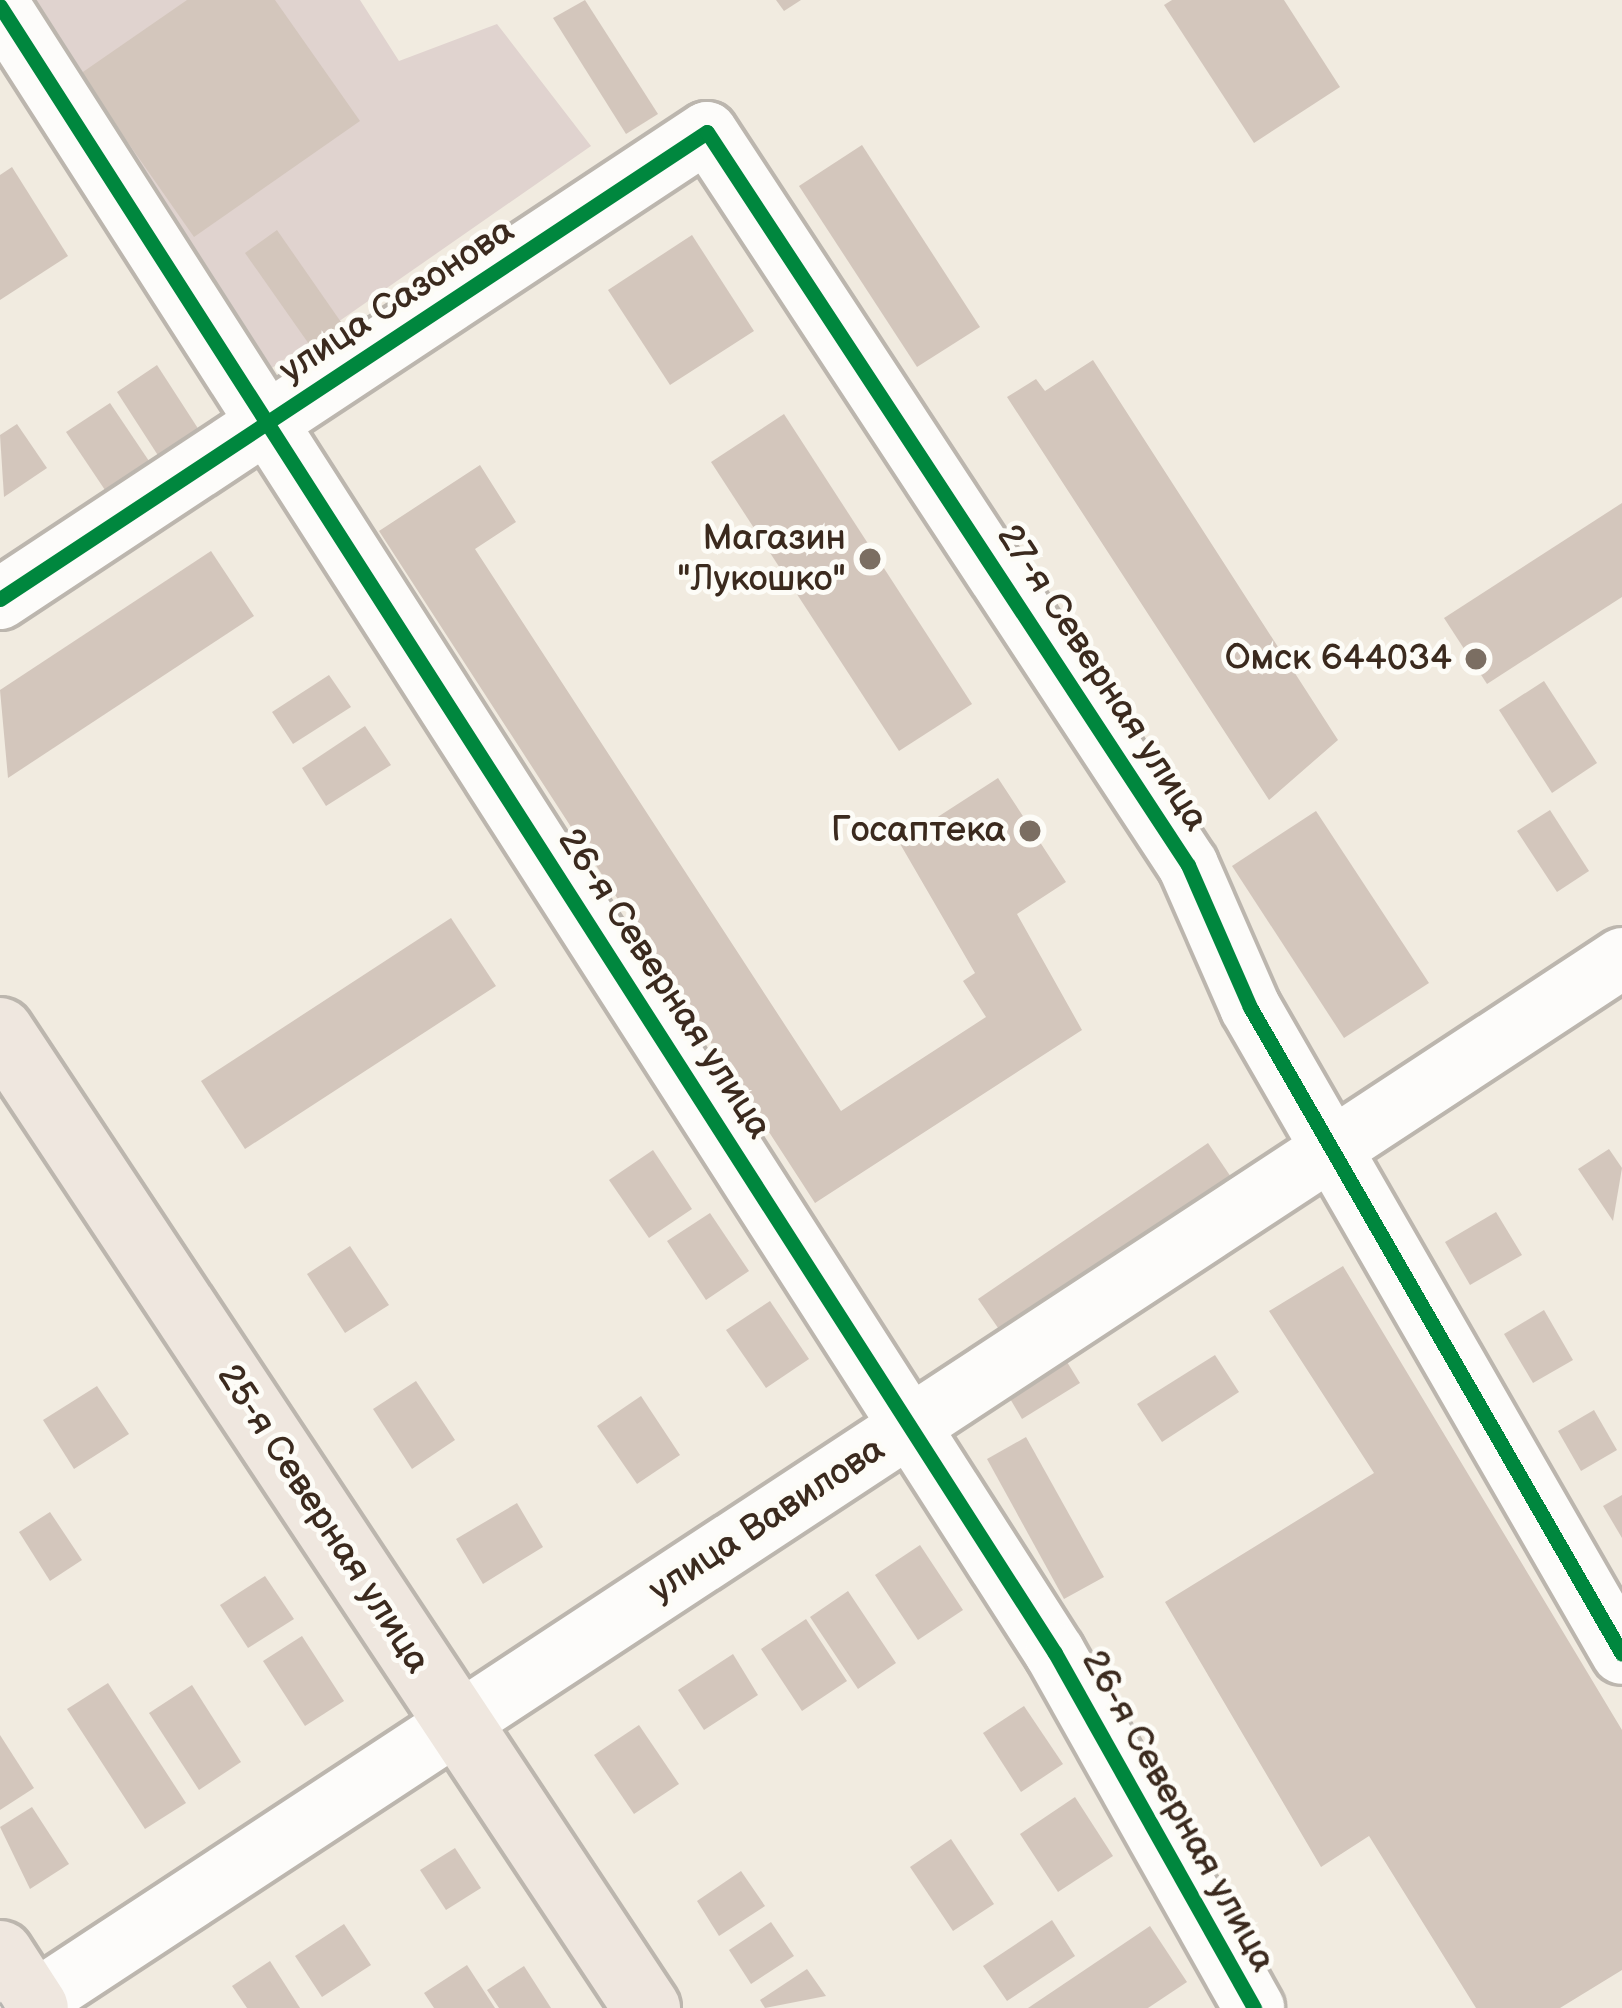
<!DOCTYPE html>
<meta charset="utf-8">
<style>
body{margin:0}
#map{position:relative;width:1622px;height:2008px;overflow:hidden;background:#f1ebe0;font-family:"Balsamiq Sans",sans-serif}
div>[style]{position:absolute}
.industrial>*{inset:0;background:#e0d3cf}
.building>*{inset:0;background:#d3c6bc}
.roads{filter:drop-shadow(3px 0 #bcb6ae) drop-shadow(-3px 0 #bcb6ae) drop-shadow(0 3px #bcb6ae) drop-shadow(0 -3px #bcb6ae)}
.minor>*{height:60px;margin:-30px;padding:0 30px;transform-origin:30px;border-radius:30px;background:#fdfcfa}
.major>*{height:66px;margin:-33px;padding:0 33px;transform-origin:33px;border-radius:33px;background:#efe7df}
.tram>*{height:3px;margin:-1.5px;padding:0 1.5px;transform-origin:1.5px;border-radius:1.5px;background:#b7b5b1}
.cycleway>*{height:15px;margin:-7.5px;padding:0 7.5px;transform-origin:7.5px;border-radius:7.5px;background:#00873e}
.dots>*{width:33px;height:33px;translate:-50% -50%;box-sizing:border-box;border:6px solid #fdfcf7;border-radius:50%}
span{translate:-50% -50%;white-space:nowrap;text-align:center;line-height:1.15;-webkit-text-stroke:10px #fdfcf7;paint-order:stroke}
.street-label{font-size:36px;color:#3b2a1e}
.poi-label{font-size:36px;color:#3b2a1e}
.right{translate:-100% -50%;text-align:right}
</style>
<div id="map">
<div class="industrial">
<div style="clip-path:polygon(20px 0,360px 0,399px 61px,497px 24px,591px 146px,269px 370px)"></div>
</div>
<div class="building">
<div style="clip-path:polygon(187px 0,275px 0,360px 121px,194px 237px,80px 74px)"></div>
<div style="clip-path:polygon(585px 0,658px 114px,626px 134px,553px 18px)"></div>
<div style="clip-path:polygon(776px 0,801px 0,784px 11px)"></div>
<div style="clip-path:polygon(1172px 0,1284px 0,1340px 87px,1254px 143px,1164px 5px)"></div>
<div style="clip-path:polygon(862px 145px,980px 327px,917px 367px,799px 186px)"></div>
<div style="clip-path:polygon(12px 167px,68px 256px,0 300px,0 175px)"></div>
<div style="clip-path:polygon(277px 230px,350px 335px,318px 357px,245px 253px)"></div>
<div style="clip-path:polygon(692px 235px,754px 331px,670px 385px,608px 290px)"></div>
<div style="clip-path:polygon(1093px 360px,1338px 740px,1269px 800px,1007px 397px,1036px 379px,1045px 391px)"></div>
<div style="clip-path:polygon(157px 365px,199px 430px,159px 457px,117px 392px)"></div>
<div style="clip-path:polygon(110px 403px,151px 464px,107px 493px,66px 432px)"></div>
<div style="clip-path:polygon(784px 414px,972px 704px,899px 751px,711px 462px)"></div>
<div style="clip-path:polygon(17px 424px,47px 468px,4px 497px,0 435px)"></div>
<div style="clip-path:polygon(480px 465px,516px 522px,475px 549px,841px 1111px,986px 1017px,963px 981px,975px 973px,899px 842px,998px 778px,1066px 882px,1017px 914px,1082px 1030px,815px 1203px,379px 531px)"></div>
<div style="clip-path:polygon(1622px 503px,1622px 597px,1487px 684px,1444px 618px)"></div>
<div style="clip-path:polygon(211px 551px,254px 616px,8px 778px,0 690px)"></div>
<div style="clip-path:polygon(329px 675px,351px 707px,293px 744px,272px 712px)"></div>
<div style="clip-path:polygon(1544px 681px,1597px 763px,1552px 793px,1499px 710px)"></div>
<div style="clip-path:polygon(365px 726px,391px 765px,326px 806px,302px 768px)"></div>
<div style="clip-path:polygon(1550px 810px,1589px 871px,1557px 892px,1517px 831px)"></div>
<div style="clip-path:polygon(1316px 811px,1429px 983px,1344px 1038px,1232px 866px)"></div>
<div style="clip-path:polygon(451px 918px,496px 986px,245px 1149px,201px 1081px)"></div>
<div style="clip-path:polygon(1208px 1143px,1235px 1183px,1005px 1338px,978px 1299px)"></div>
<div style="clip-path:polygon(1609px 1149px,1622px 1168px,1613px 1221px,1578px 1169px)"></div>
<div style="clip-path:polygon(653px 1150px,692px 1209px,649px 1238px,609px 1180px)"></div>
<div style="clip-path:polygon(1496px 1212px,1522px 1255px,1470px 1285px,1445px 1242px)"></div>
<div style="clip-path:polygon(710px 1213px,749px 1271px,706px 1300px,667px 1241px)"></div>
<div style="clip-path:polygon(350px 1246px,389px 1305px,345px 1333px,307px 1274px)"></div>
<div style="clip-path:polygon(1343px 1266px,1622px 1730px,1622px 1970px,1560px 2008px,1476px 2008px,1369px 1836px,1321px 1867px,1165px 1602px,1374px 1473px,1269px 1311px)"></div>
<div style="clip-path:polygon(770px 1301px,809px 1359px,766px 1388px,726px 1330px)"></div>
<div style="clip-path:polygon(1544px 1310px,1573px 1360px,1533px 1383px,1504px 1334px)"></div>
<div style="clip-path:polygon(1059px 1349px,1080px 1383px,1022px 1419px,1002px 1385px)"></div>
<div style="clip-path:polygon(1215px 1355px,1239px 1392px,1162px 1442px,1137px 1404px)"></div>
<div style="clip-path:polygon(416px 1381px,455px 1440px,412px 1469px,373px 1409px)"></div>
<div style="clip-path:polygon(97px 1386px,129px 1434px,74px 1469px,43px 1420px)"></div>
<div style="clip-path:polygon(641px 1396px,680px 1455px,637px 1484px,597px 1426px)"></div>
<div style="clip-path:polygon(1594px 1410px,1617px 1450px,1581px 1471px,1558px 1431px)"></div>
<div style="clip-path:polygon(1026px 1437px,1104px 1577px,1064px 1599px,987px 1459px)"></div>
<div style="clip-path:polygon(1622px 1495px,1622px 1538px,1603px 1506px)"></div>
<div style="clip-path:polygon(517px 1503px,543px 1547px,483px 1584px,456px 1539px)"></div>
<div style="clip-path:polygon(50px 1512px,82px 1560px,50px 1581px,19px 1532px)"></div>
<div style="clip-path:polygon(920px 1545px,963px 1610px,918px 1640px,875px 1575px)"></div>
<div style="clip-path:polygon(265px 1576px,294px 1619px,248px 1648px,220px 1605px)"></div>
<div style="clip-path:polygon(848px 1591px,896px 1663px,858px 1689px,810px 1617px)"></div>
<div style="clip-path:polygon(806px 1619px,847px 1681px,802px 1711px,761px 1649px)"></div>
<div style="clip-path:polygon(302px 1636px,344px 1701px,305px 1726px,263px 1661px)"></div>
<div style="clip-path:polygon(733px 1654px,758px 1695px,704px 1730px,678px 1690px)"></div>
<div style="clip-path:polygon(108px 1683px,186px 1803px,145px 1829px,67px 1709px)"></div>
<div style="clip-path:polygon(192px 1685px,241px 1762px,199px 1790px,149px 1713px)"></div>
<div style="clip-path:polygon(1024px 1706px,1063px 1764px,1021px 1792px,983px 1733px)"></div>
<div style="clip-path:polygon(639px 1725px,679px 1784px,634px 1814px,594px 1755px)"></div>
<div style="clip-path:polygon(0 1735px,34px 1788px,0 1810px)"></div>
<div style="clip-path:polygon(1075px 1797px,1113px 1856px,1058px 1892px,1020px 1834px)"></div>
<div style="clip-path:polygon(32px 1807px,69px 1864px,30px 1889px,0 1827px)"></div>
<div style="clip-path:polygon(951px 1839px,994px 1904px,953px 1931px,910px 1867px)"></div>
<div style="clip-path:polygon(455px 1848px,481px 1888px,446px 1910px,420px 1870px)"></div>
<div style="clip-path:polygon(741px 1871px,765px 1906px,719px 1936px,697px 1901px)"></div>
<div style="clip-path:polygon(1052px 1920px,1075px 1956px,1007px 2001px,983px 1966px)"></div>
<div style="clip-path:polygon(771px 1922px,794px 1956px,751px 1984px,729px 1950px)"></div>
<div style="clip-path:polygon(344px 1924px,371px 1965px,322px 1997px,295px 1956px)"></div>
<div style="clip-path:polygon(1150px 1926px,1187px 1982px,1148px 2008px,1028px 2008px)"></div>
<div style="clip-path:polygon(270px 1961px,300px 2008px,247px 2008px,232px 1986px)"></div>
<div style="clip-path:polygon(467px 1965px,495px 2008px,434px 2008px,424px 1993px)"></div>
<div style="clip-path:polygon(524px 1966px,551px 2008px,499px 2008px,487px 1990px)"></div>
<div style="clip-path:polygon(807px 1969px,826px 1996px,765px 2008px,760px 2000px)"></div>
</div>
<div class="roads">
<div class="minor">
<div style="left:0;top:6px;width:1956px;rotate:57.36deg"></div>
<div style="left:1055px;top:1653px;width:407px;rotate:60.7deg"></div>
<div style="left:0;top:599px;width:847px;rotate:-33.45deg"></div>
<div style="left:707px;top:132px;width:877px;rotate:56.73deg"></div>
<div style="left:1188px;top:865px;width:155px;rotate:66.4deg"></div>
<div style="left:1250px;top:1007px;width:746px;rotate:60.1deg"></div>
<div style="left:32px;top:2003px;width:1903px;rotate:-33.31deg"></div>
</div>
<div class="major">
<div style="left:0;top:1031px;width:1172px;rotate:56.49deg"></div>
<div style="left:0;top:1954px;width:64px;rotate:57.1deg"></div>
</div>
</div>
<div class="tram">
<div style="left:0;top:2003px;width:6px;rotate:59deg"></div>
</div>
<div class="cycleway">
<div style="left:0;top:6px;width:1956px;rotate:57.36deg"></div>
<div style="left:1055px;top:1653px;width:407px;rotate:60.7deg"></div>
<div style="left:0;top:599px;width:847px;rotate:-33.45deg"></div>
<div style="left:707px;top:132px;width:877px;rotate:56.73deg"></div>
<div style="left:1188px;top:865px;width:155px;rotate:66.4deg"></div>
<div style="left:1250px;top:1007px;width:746px;rotate:60.1deg"></div>
</div>
<div class="dots">
<div style="left:870px;top:559px;background:#7b6e62"></div>
<div style="left:1476px;top:659px;background:#7b6e62"></div>
<div style="left:1030px;top:831px;background:#7b6e62"></div>
</div>
<div class="street-label">
<span style="left:397px;top:301px;rotate:-33deg">улица Сазонова</span>
<span style="left:1102px;top:678px;rotate:57deg">27-я Северная улица</span>
<span style="left:664px;top:984px;rotate:57deg">26-я Северная улица</span>
<span style="left:323px;top:1519px;rotate:57deg">25-я Северная улица</span>
<span style="left:767px;top:1520px;rotate:-33deg">улица Вавилова</span>
<span style="left:1178px;top:1811px;rotate:61deg">26-я Северная улица</span>
</div>
<div class="poi-label">
<span class="right" style="left:846px;top:559px">Магазин<br>"Лукошко"</span>
<span class="right" style="left:1452px;top:659px">Омск 644034</span>
<span class="right" style="left:1006px;top:831px">Госаптека</span>
</div>
</div>
